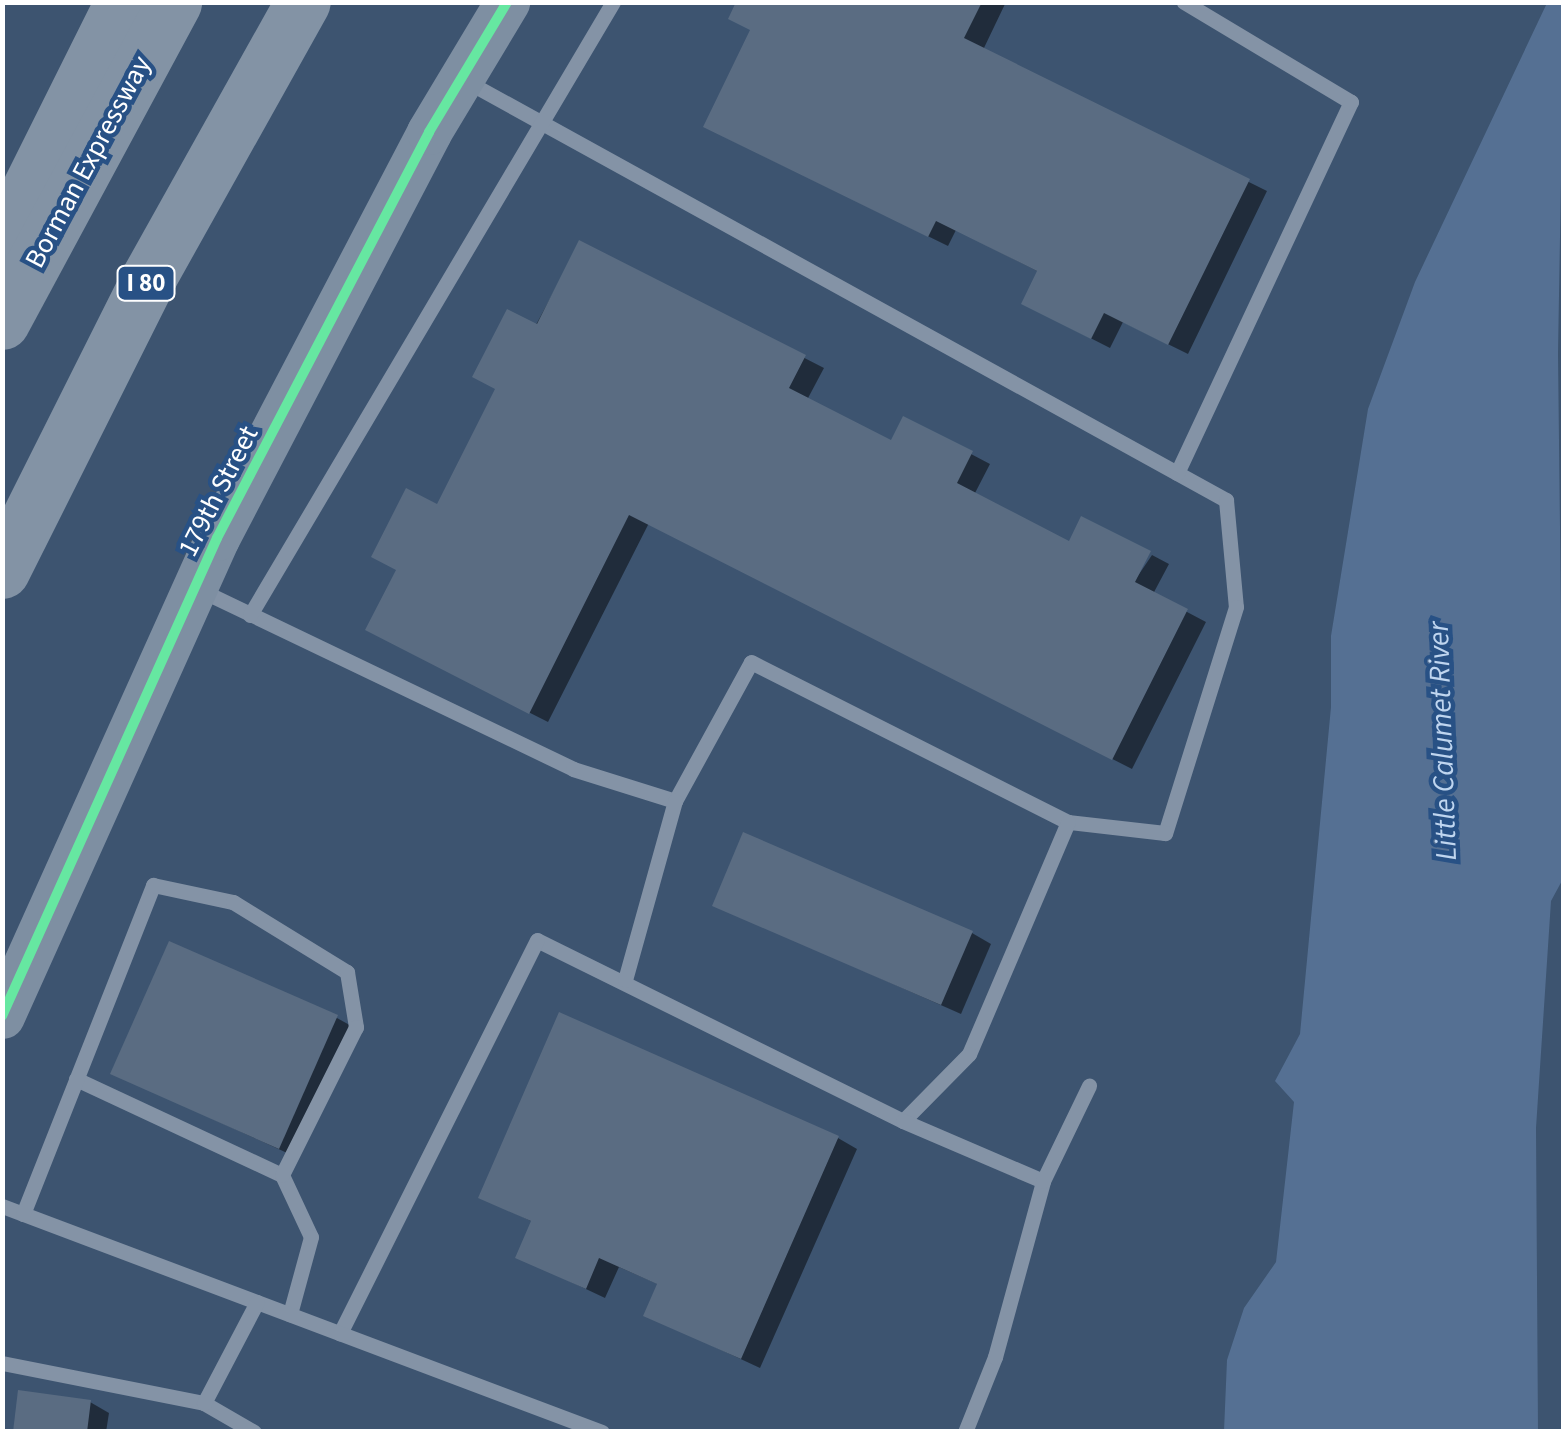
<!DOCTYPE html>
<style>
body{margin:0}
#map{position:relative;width:1566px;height:1434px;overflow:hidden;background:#3d5470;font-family:"Source Sans 3",sans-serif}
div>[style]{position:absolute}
.water>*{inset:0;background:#557093}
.shadow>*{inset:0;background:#0007}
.building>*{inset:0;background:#5a6c82}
.lane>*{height:15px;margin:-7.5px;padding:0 7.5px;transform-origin:7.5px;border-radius:7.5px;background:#8493a6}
.secondary>*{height:45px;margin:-22.5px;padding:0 22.5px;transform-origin:22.5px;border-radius:22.5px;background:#7e8fa2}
.highway>*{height:55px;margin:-27.5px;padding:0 27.5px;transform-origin:27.5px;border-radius:27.5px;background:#8393a5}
.cycleway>*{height:10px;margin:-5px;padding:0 5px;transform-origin:5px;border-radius:5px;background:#66e7a1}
span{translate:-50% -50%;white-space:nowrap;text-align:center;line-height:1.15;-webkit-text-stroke:9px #285185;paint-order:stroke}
.shield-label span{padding:2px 8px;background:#285185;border:2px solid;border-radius:8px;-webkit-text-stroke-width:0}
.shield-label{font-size:25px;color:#fff;font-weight:700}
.street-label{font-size:28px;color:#fff}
.water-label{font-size:30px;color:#bfd5ef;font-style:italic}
.frame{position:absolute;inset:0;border:5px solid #fff;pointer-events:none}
</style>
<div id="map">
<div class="water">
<div style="clip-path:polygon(1547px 3px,1564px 3px,1558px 354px,1564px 877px,1551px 901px,1536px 1128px,1538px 1431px,1224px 1431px,1227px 1360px,1244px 1308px,1276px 1262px,1294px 1102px,1275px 1081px,1300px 1034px,1331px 707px,1331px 636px,1368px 409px,1415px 282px)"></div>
</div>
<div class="shadow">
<div style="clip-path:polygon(739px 2px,1006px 2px,983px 50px,1267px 191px,1188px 354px,1123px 322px,1110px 348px,1043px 314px,1039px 272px,956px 230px,948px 246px,725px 137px,753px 31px)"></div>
<div style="clip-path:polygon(580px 243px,824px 368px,807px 400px,892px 443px,971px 454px,990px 464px,974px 495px,1127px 592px,1152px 555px,1169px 564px,1153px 594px,1206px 622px,1132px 769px,649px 523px,548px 722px,387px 640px,438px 507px)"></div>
<div style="clip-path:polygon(715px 905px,972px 933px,991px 944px,961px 1014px)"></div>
<div style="clip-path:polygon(337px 1018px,355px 1028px,298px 1158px,113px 1073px)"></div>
<div style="clip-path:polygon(838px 1138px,857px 1149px,760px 1368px,646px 1315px,660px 1285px,619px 1267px,605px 1298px,518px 1257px,533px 1222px,481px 1197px)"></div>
<div style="clip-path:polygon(90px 1402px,109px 1413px,106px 1432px,16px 1432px)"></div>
</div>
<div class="building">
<div style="clip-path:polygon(736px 2px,982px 2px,964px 38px,1250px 179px,1168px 345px,1104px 313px,1091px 339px,1021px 304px,1037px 271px,936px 221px,928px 237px,703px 127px,750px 30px,728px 19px)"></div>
<div style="clip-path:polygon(579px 240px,806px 355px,789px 388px,891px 440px,903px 416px,973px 451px,957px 483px,1069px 541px,1081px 516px,1151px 551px,1135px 582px,1188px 609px,1112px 760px,629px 515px,529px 714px,365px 630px,396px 570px,371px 557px,406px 488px,437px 504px,495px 389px,472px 377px,507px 309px,537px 324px)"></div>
<div style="clip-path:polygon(743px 832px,973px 931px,941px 1005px,712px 906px)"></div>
<div style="clip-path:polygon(169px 941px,338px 1015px,279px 1149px,110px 1074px)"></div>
<div style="clip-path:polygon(559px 1012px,839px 1136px,741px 1359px,643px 1316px,657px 1284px,599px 1258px,586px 1289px,515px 1258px,531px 1221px,478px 1198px)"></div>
<div style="clip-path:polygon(18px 1390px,91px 1400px,87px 1432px,13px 1432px)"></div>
</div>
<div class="lane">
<div style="left:466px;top:81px;width:868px;rotate:28.87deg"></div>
<div style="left:1226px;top:500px;width:107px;rotate:84.7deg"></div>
<div style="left:1236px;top:607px;width:237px;rotate:107.4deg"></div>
<div style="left:1165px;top:833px;width:98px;rotate:-173.5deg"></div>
<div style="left:1177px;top:473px;width:410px;rotate:-64.9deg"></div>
<div style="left:1351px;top:102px;width:195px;rotate:-149.1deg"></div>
<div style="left:198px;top:589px;width:416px;rotate:25.6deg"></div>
<div style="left:573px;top:769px;width:107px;rotate:17.4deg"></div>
<div style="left:675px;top:801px;width:158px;rotate:-61.3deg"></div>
<div style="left:751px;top:662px;width:355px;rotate:26.8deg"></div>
<div style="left:1068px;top:822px;width:252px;rotate:113.1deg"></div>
<div style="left:969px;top:1054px;width:94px;rotate:134.6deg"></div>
<div style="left:903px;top:1121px;width:408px;rotate:-153.7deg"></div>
<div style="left:537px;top:940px;width:440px;rotate:116.6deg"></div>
<div style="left:250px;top:615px;width:712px;rotate:-59.37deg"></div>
<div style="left:625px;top:980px;width:186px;rotate:-74.4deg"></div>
<div style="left:76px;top:1079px;width:227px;rotate:25deg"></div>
<div style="left:282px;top:1175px;width:68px;rotate:64.9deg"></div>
<div style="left:311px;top:1237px;width:80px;rotate:105.3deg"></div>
<div style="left:903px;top:1121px;width:152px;rotate:23.2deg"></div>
<div style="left:2px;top:1206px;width:641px;rotate:20.64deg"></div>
<div style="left:23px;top:1214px;width:354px;rotate:-68.4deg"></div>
<div style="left:153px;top:885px;width:82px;rotate:12deg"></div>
<div style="left:233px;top:902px;width:134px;rotate:31.6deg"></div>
<div style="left:347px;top:972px;width:56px;rotate:80.7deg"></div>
<div style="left:356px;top:1027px;width:165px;rotate:116.6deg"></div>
<div style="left:2px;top:1363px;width:206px;rotate:11.2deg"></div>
<div style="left:254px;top:1432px;width:58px;rotate:-149.9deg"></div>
<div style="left:204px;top:1403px;width:114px;rotate:-62.3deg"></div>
<div style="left:965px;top:1432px;width:81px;rotate:-68.2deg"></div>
<div style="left:995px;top:1357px;width:182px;rotate:-74.7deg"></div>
<div style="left:1043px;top:1181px;width:106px;rotate:-64.2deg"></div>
</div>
<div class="secondary">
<div style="left:2px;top:1016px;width:524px;rotate:-65.78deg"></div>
<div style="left:217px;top:538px;width:458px;rotate:-62.4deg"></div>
<div style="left:429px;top:132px;width:152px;rotate:-59deg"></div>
</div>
<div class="highway">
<div style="left:2px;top:243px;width:269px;rotate:-63.5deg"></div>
<div style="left:2px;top:322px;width:363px;rotate:-61.7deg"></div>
<div style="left:2px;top:571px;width:329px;rotate:-63.4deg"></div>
<div style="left:149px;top:277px;width:315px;rotate:-60.8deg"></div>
</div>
<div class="cycleway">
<div style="left:2px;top:1016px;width:524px;rotate:-65.78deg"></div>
<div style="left:217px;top:538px;width:458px;rotate:-62.4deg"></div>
<div style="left:429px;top:132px;width:152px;rotate:-59deg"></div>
</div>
<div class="shield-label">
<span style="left:146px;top:283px">I 80</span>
</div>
<div class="street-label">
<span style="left:88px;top:162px;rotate:-62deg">Borman Expressway</span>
<span style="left:218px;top:491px;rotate:-63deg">179th Street</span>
</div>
<div class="water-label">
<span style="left:1443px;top:741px;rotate:-92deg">Little Calumet River</span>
</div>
<div class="frame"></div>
</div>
